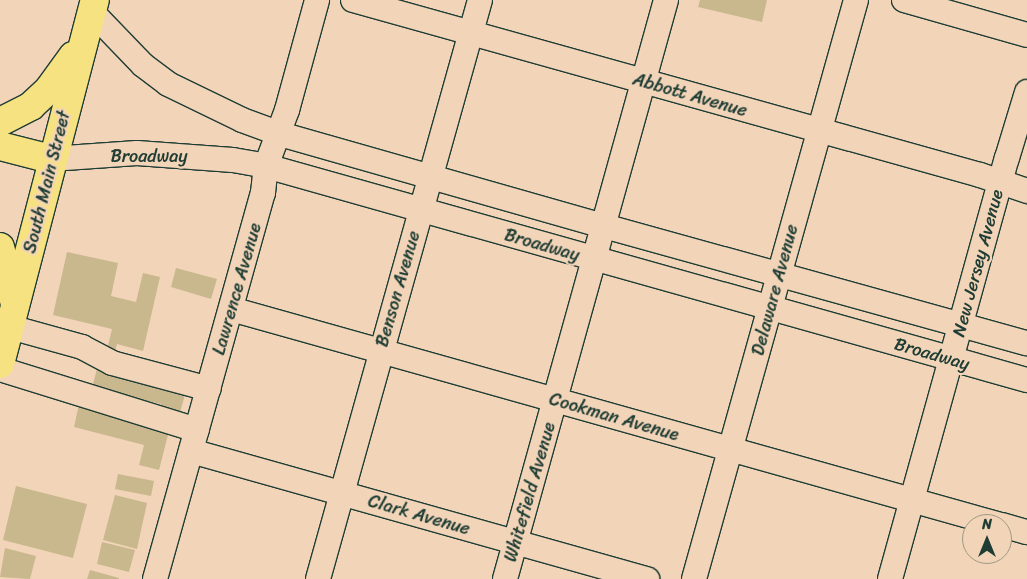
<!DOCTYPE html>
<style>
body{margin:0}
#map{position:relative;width:1027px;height:579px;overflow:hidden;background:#f2d4b8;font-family:Sriracha,sans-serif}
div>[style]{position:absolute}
.building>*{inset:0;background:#c9b78d}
.roads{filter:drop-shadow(1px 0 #1f3d34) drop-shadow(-1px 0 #1f3d34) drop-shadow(0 1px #1f3d34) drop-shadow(0 -1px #1f3d34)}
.minor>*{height:24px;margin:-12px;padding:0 12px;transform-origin:12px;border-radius:12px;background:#f2d4b8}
.major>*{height:28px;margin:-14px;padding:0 14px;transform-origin:14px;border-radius:14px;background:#f7e281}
span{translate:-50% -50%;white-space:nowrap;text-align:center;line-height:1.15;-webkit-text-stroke:4.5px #f2d4b8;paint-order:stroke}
.street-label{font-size:18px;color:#1f3d34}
.north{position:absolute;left:962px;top:514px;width:50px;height:50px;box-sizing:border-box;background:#f2d4b8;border:1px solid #9e9883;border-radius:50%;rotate:0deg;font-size:14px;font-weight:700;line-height:20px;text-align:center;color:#1f3d34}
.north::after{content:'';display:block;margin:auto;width:18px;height:22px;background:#1f3d34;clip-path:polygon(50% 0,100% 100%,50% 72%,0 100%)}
</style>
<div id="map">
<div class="building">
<div style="clip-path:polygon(700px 0,767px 0,762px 22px,698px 7px)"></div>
<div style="clip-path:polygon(67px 252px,118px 263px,111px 296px,136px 302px,143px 273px,160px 277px,143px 351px,117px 344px,114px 356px,106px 354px,112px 329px,53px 315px)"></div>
<div style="clip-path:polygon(176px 268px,217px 279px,211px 299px,171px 287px)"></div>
<div style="clip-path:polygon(97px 369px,186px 391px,179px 416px,159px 411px,161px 404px,92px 388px)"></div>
<div style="clip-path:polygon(79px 404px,170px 427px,159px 470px,139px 465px,144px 445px,74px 427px)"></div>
<div style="clip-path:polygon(118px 474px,154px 481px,151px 496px,115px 489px)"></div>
<div style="clip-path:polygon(16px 486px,87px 504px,73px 558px,3px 540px)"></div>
<div style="clip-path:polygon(115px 495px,147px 503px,137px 549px,103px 540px)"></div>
<div style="clip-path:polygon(102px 542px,135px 550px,129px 572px,97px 564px)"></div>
<div style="clip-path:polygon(5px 548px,36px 556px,30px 579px,0 577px)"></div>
<div style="clip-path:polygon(90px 570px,119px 578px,119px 579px,87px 579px)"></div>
</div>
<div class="roads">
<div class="minor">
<div style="left:353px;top:0;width:651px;rotate:15.59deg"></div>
<div style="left:980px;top:175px;width:50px;rotate:18.8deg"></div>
<div style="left:904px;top:0;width:128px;rotate:15.9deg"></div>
<div style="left:91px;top:11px;width:75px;rotate:46.1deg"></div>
<div style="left:143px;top:65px;width:31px;rotate:37deg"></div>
<div style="left:168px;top:84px;width:82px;rotate:25.9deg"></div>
<div style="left:242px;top:120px;width:40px;rotate:20.2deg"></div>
<div style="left:280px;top:134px;width:337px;rotate:15.9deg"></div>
<div style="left:604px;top:226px;width:439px;rotate:15.5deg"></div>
<div style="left:51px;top:159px;width:86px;rotate:-4deg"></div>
<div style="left:137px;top:153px;width:96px;rotate:4.2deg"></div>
<div style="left:233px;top:160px;width:34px;rotate:10deg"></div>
<div style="left:266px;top:166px;width:791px;rotate:15.71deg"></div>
<div style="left:231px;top:309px;width:796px;rotate:15.68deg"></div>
<div style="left:10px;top:327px;width:75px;rotate:15.5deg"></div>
<div style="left:82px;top:347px;width:34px;rotate:28deg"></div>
<div style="left:112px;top:363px;width:100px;rotate:15deg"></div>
<div style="left:0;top:369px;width:206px;rotate:17.2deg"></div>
<div style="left:191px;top:451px;width:474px;rotate:15.7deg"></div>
<div style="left:1002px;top:525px;width:26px;rotate:16deg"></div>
<div style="left:155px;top:579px;width:401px;rotate:-74.4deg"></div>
<div style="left:263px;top:193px;width:27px;rotate:-84deg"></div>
<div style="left:266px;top:166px;width:60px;rotate:-69.4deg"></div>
<div style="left:287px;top:110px;width:114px;rotate:-74.7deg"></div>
<div style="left:318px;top:579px;width:601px;rotate:-74.37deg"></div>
<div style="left:505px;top:579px;width:601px;rotate:-74.46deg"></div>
<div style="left:694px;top:579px;width:601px;rotate:-74.37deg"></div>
<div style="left:890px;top:579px;width:437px;rotate:-74.5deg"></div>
<div style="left:1007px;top:158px;width:69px;rotate:-73.1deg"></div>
</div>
<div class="major">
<div style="left:0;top:122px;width:35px;rotate:-27deg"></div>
<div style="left:31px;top:106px;width:25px;rotate:-43deg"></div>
<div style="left:49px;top:89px;width:41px;rotate:-54deg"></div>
<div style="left:0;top:146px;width:53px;rotate:14.3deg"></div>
<div style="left:0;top:247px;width:59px;rotate:75.3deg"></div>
<div style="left:0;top:364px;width:376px;rotate:-75.4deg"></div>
</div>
</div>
<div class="street-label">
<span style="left:690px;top:95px;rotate:16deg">Abbott Avenue</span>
<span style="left:149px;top:156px">Broadway</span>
<span style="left:47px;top:182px;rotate:-76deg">South Main Street</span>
<span style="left:542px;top:245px;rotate:16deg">Broadway</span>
<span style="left:978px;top:263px;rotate:-75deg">New Jersey Avenue</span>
<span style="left:237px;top:289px;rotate:-74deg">Lawrence Avenue</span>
<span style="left:398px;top:289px;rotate:-74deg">Benson Avenue</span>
<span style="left:775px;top:290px;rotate:-75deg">Delaware Avenue</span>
<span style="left:932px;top:354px;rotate:16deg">Broadway</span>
<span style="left:614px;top:417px;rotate:16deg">Cookman Avenue</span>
<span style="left:530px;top:492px;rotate:-74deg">Whitefield Avenue</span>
<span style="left:419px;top:515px;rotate:16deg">Clark Avenue</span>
</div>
<div class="north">N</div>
</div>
